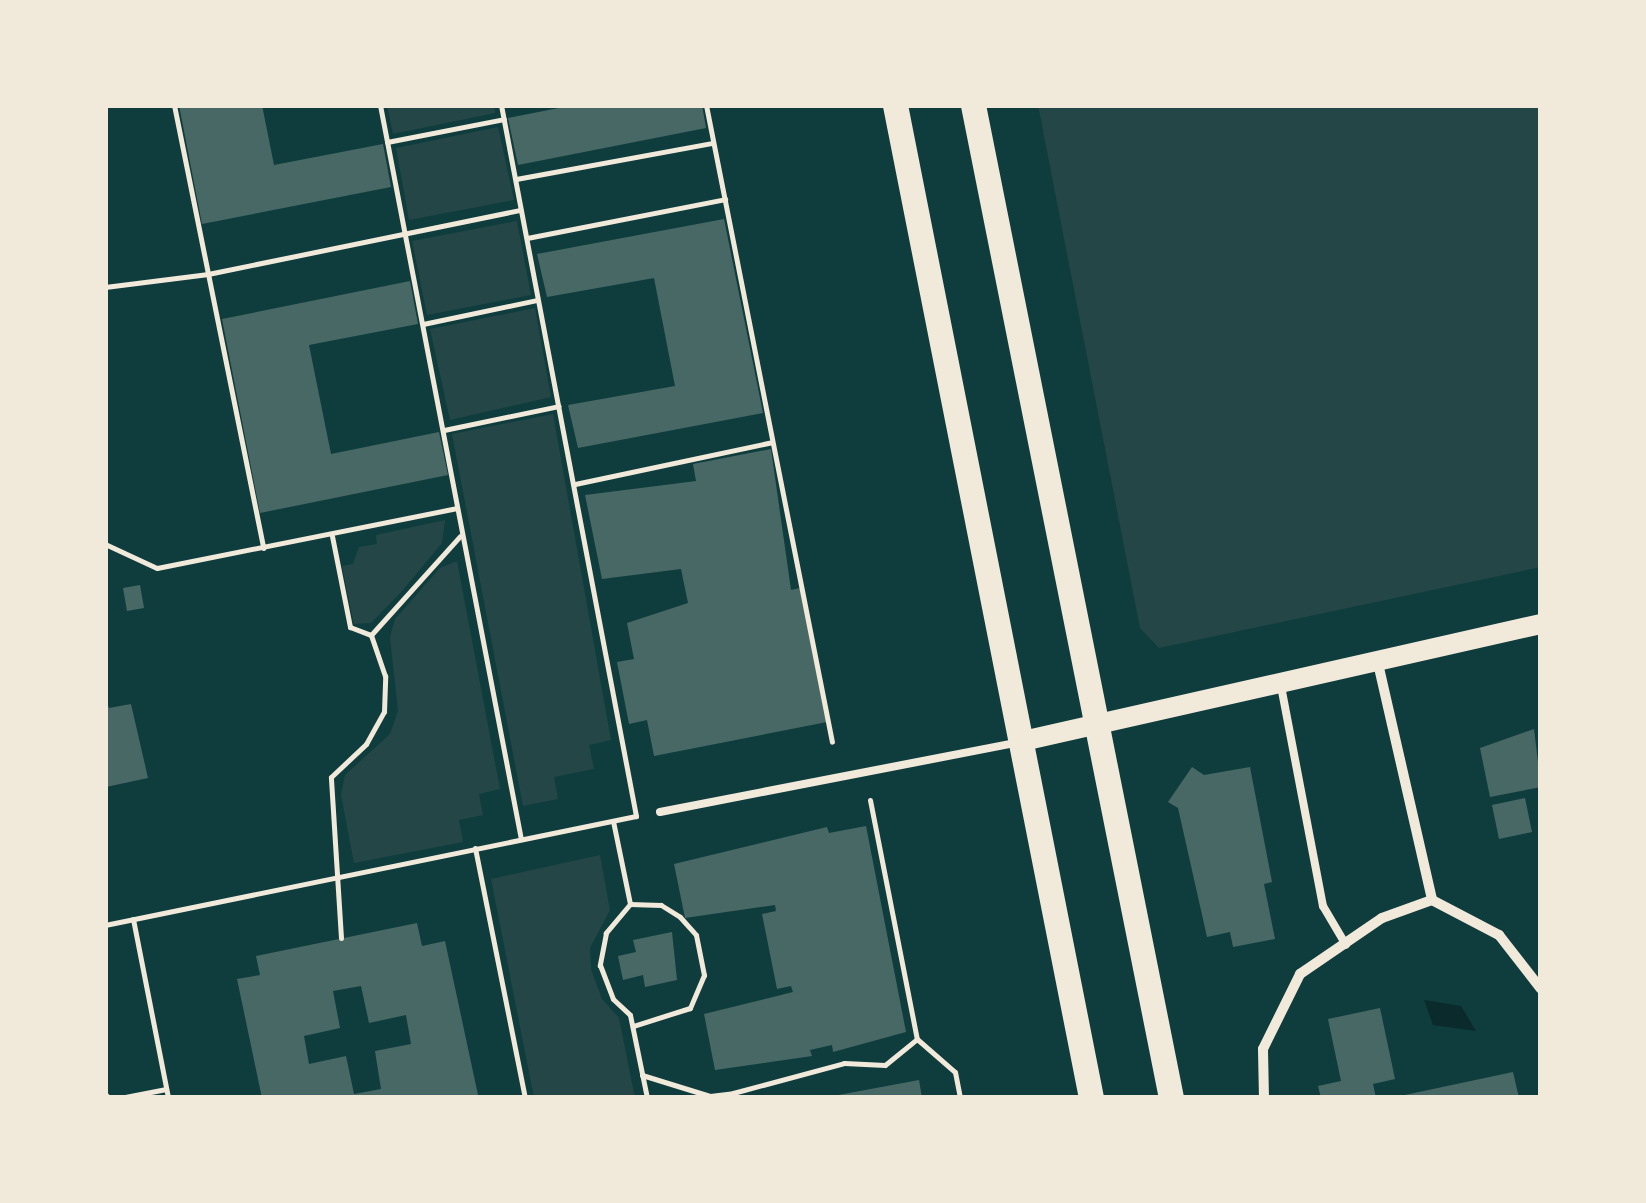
<!DOCTYPE html>
<style>
body{margin:0}
#map{position:relative;width:1646px;height:1203px;overflow:hidden;background:#0f3d3e;font-family:"Source Sans 3",sans-serif}
div>[style]{position:absolute}
.green>*{inset:0;background:#244646}
.water>*{inset:0;background:#0a2a2b}
.building>*{inset:0;background:#486865}
.path>*{height:5px;margin:-2.5px;padding:0 2.5px;transform-origin:2.5px;border-radius:2.5px;background:#f1e9da}
.service>*{height:8px;margin:-4px;padding:0 4px;transform-origin:4px;border-radius:4px;background:#f1e9da}
.minor>*{height:10px;margin:-5px;padding:0 5px;transform-origin:5px;border-radius:5px;background:#f1e9da}
.secondary>*{height:20px;margin:-10px;padding:0 10px;transform-origin:10px;border-radius:10px;background:#f1e9da}
.primary>*{height:25px;margin:-12.5px;padding:0 12.5px;transform-origin:12.5px;border-radius:12.5px;background:#f1e9da}
span{translate:-50% -50%;white-space:nowrap;text-align:center;line-height:1.15;-webkit-text-stroke:8px #f1e9da;paint-order:stroke}
.frame{position:absolute;inset:0;border:108px solid #f1e9da;pointer-events:none}
</style>
<div id="map">
<div class="green">
<div style="clip-path:polygon(387px 105px,494px 105px,495px 113px,393px 134px)"></div>
<div style="clip-path:polygon(1038px 105px,1541px 105px,1541px 567px,1159px 648px,1140px 628px)"></div>
<div style="clip-path:polygon(498px 127px,514px 200px,409px 220px,396px 148px)"></div>
<div style="clip-path:polygon(517px 221px,531px 295px,427px 315px,412px 241px)"></div>
<div style="clip-path:polygon(535px 308px,551px 397px,450px 420px,430px 329px)"></div>
<div style="clip-path:polygon(553px 414px,611px 740px,589px 745px,594px 769px,554px 777px,558px 799px,523px 806px,452px 434px)"></div>
<div style="clip-path:polygon(445px 520px,442px 543px,402px 591px,371px 623px,354px 624px,342px 566px,353px 564px,359px 547px,377px 544px,376px 535px)"></div>
<div style="clip-path:polygon(457px 561px,500px 789px,479px 794px,483px 815px,459px 820px,463px 842px,354px 863px,341px 795px,345px 775px,390px 734px,398px 711px,390px 637px,395px 619px,440px 568px)"></div>
<div style="clip-path:polygon(600px 855px,610px 910px,590px 948px,591px 969px,602px 999px,619px 1018px,635px 1098px,534px 1098px,491px 879px)"></div>
</div>
<div class="water">
<div style="clip-path:polygon(1424px 1000px,1461px 1006px,1476px 1031px,1433px 1025px)"></div>
</div>
<div class="building">
<div style="clip-path:polygon(179px 105px,262px 105px,274px 165px,383px 144px,391px 187px,202px 224px)"></div>
<div style="clip-path:polygon(574px 105px,702px 105px,706px 128px,518px 165px,508px 118px)"></div>
<div style="clip-path:polygon(724px 219px,763px 413px,578px 448px,568px 405px,675px 386px,654px 278px,547px 297px,537px 254px)"></div>
<div style="clip-path:polygon(410px 281px,418px 324px,309px 345px,331px 454px,439px 432px,448px 475px,260px 513px,222px 319px)"></div>
<div style="clip-path:polygon(771px 449px,791px 590px,800px 588px,827px 722px,654px 756px,647px 720px,629px 724px,617px 662px,634px 659px,627px 623px,688px 603px,681px 569px,602px 579px,585px 495px,696px 481px,693px 464px)"></div>
<div style="clip-path:polygon(140px 585px,144px 608px,127px 611px,123px 588px)"></div>
<div style="clip-path:polygon(105px 698px,109px 708px,131px 704px,148px 778px,106px 787px)"></div>
<div style="clip-path:polygon(1534px 729px,1541px 787px,1490px 797px,1480px 748px)"></div>
<div style="clip-path:polygon(1192px 767px,1204px 775px,1250px 767px,1272px 882px,1264px 884px,1275px 939px,1233px 947px,1230px 932px,1207px 937px,1178px 808px,1168px 802px)"></div>
<div style="clip-path:polygon(1525px 798px,1532px 832px,1499px 839px,1492px 805px)"></div>
<div style="clip-path:polygon(866px 826px,906px 1032px,833px 1052px,832px 1045px,810px 1050px,812px 1056px,715px 1070px,704px 1014px,793px 992px,791px 986px,777px 989px,762px 914px,776px 911px,775px 905px,685px 918px,674px 864px,827px 827px,829px 833px)"></div>
<div style="clip-path:polygon(evenodd,417px 923px,422px 946px,445px 941px,478px 1095px,262px 1098px,237px 979px,260px 975px,256px 956px,417px 923px,361px 986px,369px 1023px,406px 1015px,411px 1044px,375px 1051px,381px 1089px,354px 1094px,346px 1056px,309px 1064px,304px 1036px,340px 1028px,333px 991px,361px 986px)"></div>
<div style="clip-path:polygon(672px 932px,677px 980px,645px 987px,643px 975px,623px 980px,618px 956px,636px 952px,633px 940px)"></div>
<div style="clip-path:polygon(1380px 1008px,1395px 1079px,1373px 1084px,1376px 1098px,1321px 1098px,1318px 1086px,1341px 1081px,1328px 1019px)"></div>
<div style="clip-path:polygon(1513px 1072px,1519px 1098px,1400px 1098px,1400px 1096px)"></div>
<div style="clip-path:polygon(919px 1080px,922px 1098px,833px 1098px,833px 1096px)"></div>
</div>
<div class="path">
<div style="left:174px;top:105px;width:452px;rotate:78.6deg"></div>
<div style="left:380px;top:105px;width:747px;rotate:79.13deg"></div>
<div style="left:501px;top:105px;width:724px;rotate:79.25deg"></div>
<div style="left:706px;top:105px;width:649px;rotate:78.81deg"></div>
<div style="left:387px;top:142px;width:119px;rotate:-11.1deg"></div>
<div style="left:516px;top:179px;width:200px;rotate:-10.4deg"></div>
<div style="left:527px;top:238px;width:202px;rotate:-11.1deg"></div>
<div style="left:105px;top:287px;width:104px;rotate:-7.2deg"></div>
<div style="left:208px;top:274px;width:319px;rotate:-11.6deg"></div>
<div style="left:423px;top:324px;width:116px;rotate:-11.9deg"></div>
<div style="left:444px;top:430px;width:117px;rotate:-11.8deg"></div>
<div style="left:575px;top:484px;width:201px;rotate:-12deg"></div>
<div style="left:332px;top:536px;width:93px;rotate:78.8deg"></div>
<div style="left:350px;top:627px;width:22px;rotate:21deg"></div>
<div style="left:105px;top:544px;width:57px;rotate:24.8deg"></div>
<div style="left:157px;top:568px;width:306px;rotate:-11.3deg"></div>
<div style="left:870px;top:800px;width:244px;rotate:78.9deg"></div>
<div style="left:613px;top:821px;width:85px;rotate:78.4deg"></div>
<div style="left:630px;top:904px;width:38px;rotate:130deg"></div>
<div style="left:606px;top:933px;width:33px;rotate:101deg"></div>
<div style="left:600px;top:965px;width:36px;rotate:69deg"></div>
<div style="left:613px;top:999px;width:23px;rotate:43deg"></div>
<div style="left:630px;top:1015px;width:85px;rotate:78.4deg"></div>
<div style="left:475px;top:848px;width:255px;rotate:78.7deg"></div>
<div style="left:630px;top:904px;width:31px;rotate:2deg"></div>
<div style="left:661px;top:905px;width:22px;rotate:32deg"></div>
<div style="left:680px;top:917px;width:24px;rotate:48deg"></div>
<div style="left:696px;top:935px;width:41px;rotate:78.7deg"></div>
<div style="left:704px;top:975px;width:36px;rotate:113deg"></div>
<div style="left:690px;top:1008px;width:60px;rotate:162.5deg"></div>
<div style="left:133px;top:919px;width:182px;rotate:78.9deg"></div>
<div style="left:105px;top:925px;width:542px;rotate:-11.6deg"></div>
<div style="left:341px;top:938px;width:161px;rotate:-93.6deg"></div>
<div style="left:331px;top:777px;width:48px;rotate:-43.3deg"></div>
<div style="left:366px;top:744px;width:37px;rotate:-61deg"></div>
<div style="left:384px;top:712px;width:36px;rotate:-88deg"></div>
<div style="left:385px;top:676px;width:43px;rotate:-108.9deg"></div>
<div style="left:371px;top:635px;width:133px;rotate:-48deg"></div>
<div style="left:642px;top:1075px;width:71px;rotate:17.2deg"></div>
<div style="left:710px;top:1096px;width:23px;rotate:-7deg"></div>
<div style="left:733px;top:1093px;width:115px;rotate:-15.1deg"></div>
<div style="left:844px;top:1063px;width:41px;rotate:2.8deg"></div>
<div style="left:885px;top:1065px;width:41px;rotate:-39.1deg"></div>
<div style="left:917px;top:1039px;width:50px;rotate:41deg"></div>
<div style="left:955px;top:1072px;width:26px;rotate:79deg"></div>
<div style="left:105px;top:1094px;width:6px;rotate:45deg"></div>
<div style="left:120px;top:1098px;width:47px;rotate:-11.1deg"></div>
</div>
<div class="service">
<div style="left:1281px;top:686px;width:224px;rotate:79.2deg"></div>
<div style="left:1323px;top:906px;width:45px;rotate:59.5deg"></div>
<div style="left:660px;top:812px;width:361px;rotate:-11deg"></div>
</div>
<div class="minor">
<div style="left:1377px;top:659px;width:247px;rotate:77.1deg"></div>
<div style="left:1432px;top:900px;width:76px;rotate:27.6deg"></div>
<div style="left:1499px;top:935px;width:68px;rotate:52.1deg"></div>
<div style="left:1264px;top:1098px;width:49px;rotate:-91.2deg"></div>
<div style="left:1263px;top:1049px;width:84px;rotate:-63.7deg"></div>
<div style="left:1300px;top:974px;width:99px;rotate:-34.3deg"></div>
<div style="left:1382px;top:918px;width:53px;rotate:-19.8deg"></div>
</div>
<div class="secondary">
<div style="left:1023px;top:741px;width:531px;rotate:-12.73deg"></div>
</div>
<div class="primary">
<div style="left:895px;top:105px;width:1012px;rotate:78.83deg"></div>
<div style="left:973px;top:105px;width:1013px;rotate:78.72deg"></div>
</div>
<div class="frame"></div>
</div>
